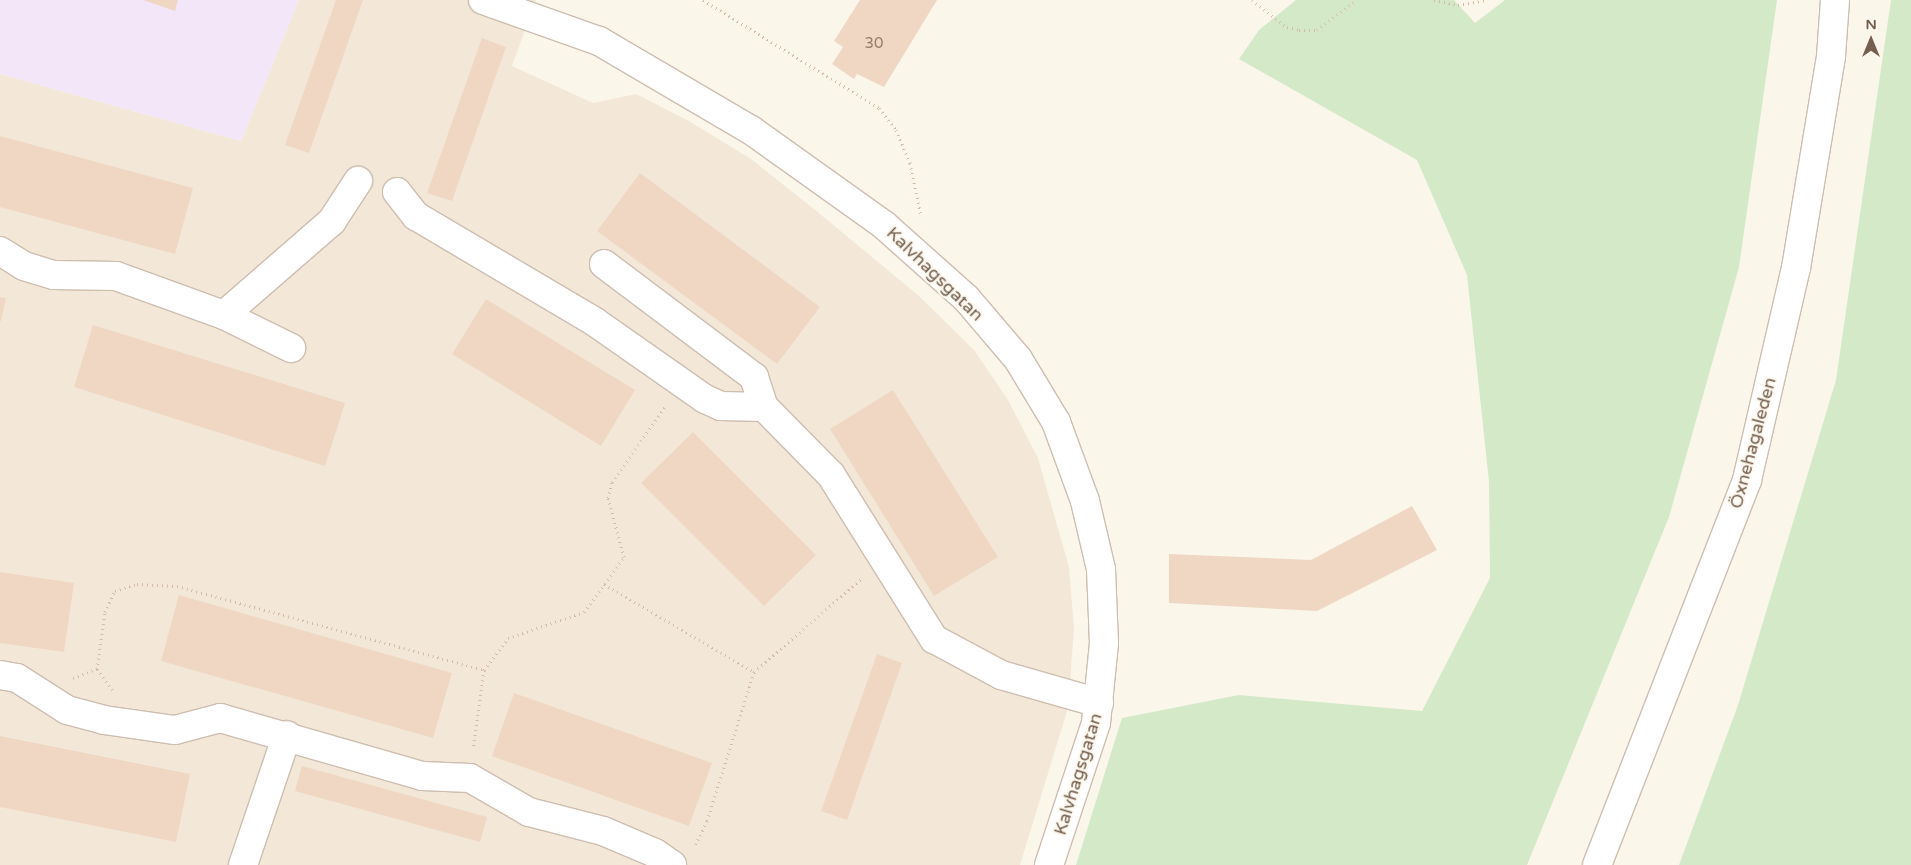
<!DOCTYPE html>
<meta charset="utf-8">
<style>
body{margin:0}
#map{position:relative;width:1911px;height:865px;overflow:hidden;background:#fbf6ea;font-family:"Varela Round",sans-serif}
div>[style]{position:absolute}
.residential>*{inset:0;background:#f3e8d8}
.education>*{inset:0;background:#f3e6f8}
.green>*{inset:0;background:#d3e9c8}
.building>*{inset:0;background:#efd7c3}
.path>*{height:3px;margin-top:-1.5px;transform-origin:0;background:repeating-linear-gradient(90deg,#d4bba6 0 1px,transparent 0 5px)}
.roads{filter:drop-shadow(1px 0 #cdbeb0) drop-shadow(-1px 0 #cdbeb0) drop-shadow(0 1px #cdbeb0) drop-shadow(0 -1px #cdbeb0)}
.minor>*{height:28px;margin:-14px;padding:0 14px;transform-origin:14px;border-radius:14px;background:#fff}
span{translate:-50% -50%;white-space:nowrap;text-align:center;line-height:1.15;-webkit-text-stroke:4.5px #fef9f0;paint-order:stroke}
.number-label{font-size:15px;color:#947d6b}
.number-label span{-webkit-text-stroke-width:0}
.street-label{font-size:18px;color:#755f4e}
.north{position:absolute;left:1846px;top:15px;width:50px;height:50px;-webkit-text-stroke:4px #fef9f0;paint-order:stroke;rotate:0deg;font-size:14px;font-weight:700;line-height:20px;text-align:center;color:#755f4e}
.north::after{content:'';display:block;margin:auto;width:18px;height:22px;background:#755f4e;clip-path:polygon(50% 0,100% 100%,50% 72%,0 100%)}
</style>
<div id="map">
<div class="residential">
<div style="clip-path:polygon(299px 0,536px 0,512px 66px,593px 103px,636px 94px,689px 121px,751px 159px,814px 209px,919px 296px,974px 350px,1008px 400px,1038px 458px,1069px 567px,1074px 629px,1068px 708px,1020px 865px,0 865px,0 74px,241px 141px)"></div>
</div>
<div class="education">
<div style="clip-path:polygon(0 0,299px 0,241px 141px,0 74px)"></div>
</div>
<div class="green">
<div style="clip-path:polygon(1296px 0,1454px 0,1475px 23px,1505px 0,1777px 0,1739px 267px,1669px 517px,1527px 865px,1076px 865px,1122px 718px,1239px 695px,1422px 711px,1490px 578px,1489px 482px,1467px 275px,1417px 160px,1239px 59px,1259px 30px)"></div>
<div style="clip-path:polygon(1891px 0,1911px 0,1911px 865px,1679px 865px,1738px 705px,1836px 380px)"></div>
</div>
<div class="building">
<div style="clip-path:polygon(143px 0,178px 0,175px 11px)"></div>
<div style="clip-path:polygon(336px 0,363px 0,309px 153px,285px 145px)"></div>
<div style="clip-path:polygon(860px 0,937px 0,884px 87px,857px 74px,854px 79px,832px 64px,843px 47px,834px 41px)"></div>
<div style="clip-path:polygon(482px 38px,506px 47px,452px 201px,427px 193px)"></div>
<div style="clip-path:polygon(0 136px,193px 188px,175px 254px,0 207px)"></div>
<div style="clip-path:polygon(640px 173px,820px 307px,777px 364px,597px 231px)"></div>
<div style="clip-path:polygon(0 297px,6px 298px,1px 321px,0 321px)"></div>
<div style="clip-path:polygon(486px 299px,635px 390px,601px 446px,452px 354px)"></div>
<div style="clip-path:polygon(93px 325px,345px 403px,325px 466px,74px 387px)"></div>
<div style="clip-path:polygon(893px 390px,998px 557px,934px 596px,830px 429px)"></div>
<div style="clip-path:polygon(693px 432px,816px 555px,764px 606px,641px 483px)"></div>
<div style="clip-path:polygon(1412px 506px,1437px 550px,1317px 611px,1169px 603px,1169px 554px,1311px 560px)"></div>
<div style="clip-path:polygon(0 572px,74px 583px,64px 652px,0 643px)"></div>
<div style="clip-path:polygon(179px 595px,452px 673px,433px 738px,161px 661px)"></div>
<div style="clip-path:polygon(877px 654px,902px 663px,847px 820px,821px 811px)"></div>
<div style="clip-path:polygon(514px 693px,712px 763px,689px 826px,492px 756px)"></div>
<div style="clip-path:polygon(0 736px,190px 774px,176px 842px,0 807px)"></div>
<div style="clip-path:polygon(302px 766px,487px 817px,480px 842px,295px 791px)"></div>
</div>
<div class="path">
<div style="left:703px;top:0;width:206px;rotate:31.5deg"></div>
<div style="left:879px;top:108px;width:28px;rotate:52deg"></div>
<div style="left:896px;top:130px;width:36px;rotate:67deg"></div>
<div style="left:910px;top:163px;width:54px;rotate:78.3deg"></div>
<div style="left:1252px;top:0;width:44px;rotate:37.6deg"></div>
<div style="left:1287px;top:27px;width:12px;rotate:14deg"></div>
<div style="left:1299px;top:30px;width:18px"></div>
<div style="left:1317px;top:30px;width:50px;rotate:-36.9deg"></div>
<div style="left:1434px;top:0;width:25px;rotate:12deg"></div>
<div style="left:1458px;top:5px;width:27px;rotate:-10deg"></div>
<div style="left:604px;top:584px;width:174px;rotate:30.4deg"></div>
<div style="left:754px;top:672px;width:156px;rotate:107.5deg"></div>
<div style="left:707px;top:821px;width:28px;rotate:116deg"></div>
<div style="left:97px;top:669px;width:27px;rotate:54deg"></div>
<div style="left:484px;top:670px;width:40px;rotate:-53deg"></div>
<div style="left:508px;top:638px;width:80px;rotate:-18.9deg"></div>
<div style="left:584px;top:612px;width:68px;rotate:-54deg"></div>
<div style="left:624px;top:557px;width:61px;rotate:-105.2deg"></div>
<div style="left:608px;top:498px;width:16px;rotate:-76deg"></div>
<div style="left:612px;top:482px;width:92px;rotate:-54.8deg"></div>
<div style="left:754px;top:672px;width:142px;rotate:-41deg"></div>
<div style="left:73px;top:678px;width:26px;rotate:-21deg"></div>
<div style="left:97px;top:669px;width:58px;rotate:-82deg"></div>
<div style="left:105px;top:612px;width:23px;rotate:-65deg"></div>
<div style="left:115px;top:591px;width:23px;rotate:-18deg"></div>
<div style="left:137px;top:584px;width:40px;rotate:2.9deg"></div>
<div style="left:177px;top:586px;width:318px;rotate:15.3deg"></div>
<div style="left:484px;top:670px;width:80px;rotate:97.9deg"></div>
</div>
<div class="roads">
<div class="minor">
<div style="left:483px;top:0;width:123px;rotate:19.5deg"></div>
<div style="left:599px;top:41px;width:176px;rotate:30.4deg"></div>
<div style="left:751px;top:130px;width:163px;rotate:35.5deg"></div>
<div style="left:884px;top:225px;width:110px;rotate:41.7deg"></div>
<div style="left:966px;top:298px;width:80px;rotate:49.6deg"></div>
<div style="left:1018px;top:359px;width:74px;rotate:58.9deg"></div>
<div style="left:1056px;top:422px;width:84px;rotate:69.8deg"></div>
<div style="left:1085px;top:501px;width:70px;rotate:76.8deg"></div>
<div style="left:1101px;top:569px;width:74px;rotate:87.7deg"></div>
<div style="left:1104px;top:643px;width:80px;rotate:95.7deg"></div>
<div style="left:1096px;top:723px;width:150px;rotate:108.3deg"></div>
<div style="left:397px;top:192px;width:31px;rotate:52deg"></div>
<div style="left:416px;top:216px;width:208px;rotate:30.6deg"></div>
<div style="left:595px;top:322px;width:134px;rotate:35deg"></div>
<div style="left:705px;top:399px;width:17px;rotate:24deg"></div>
<div style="left:721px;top:406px;width:43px;rotate:1.3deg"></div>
<div style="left:764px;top:407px;width:95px;rotate:45.4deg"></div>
<div style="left:831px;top:475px;width:194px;rotate:57.9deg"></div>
<div style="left:934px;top:639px;width:76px;rotate:28.2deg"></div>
<div style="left:1001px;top:675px;width:102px;rotate:15.9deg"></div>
<div style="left:0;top:251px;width:28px;rotate:32deg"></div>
<div style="left:24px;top:266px;width:31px;rotate:17deg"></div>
<div style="left:54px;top:275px;width:62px;rotate:0.9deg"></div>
<div style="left:116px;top:276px;width:115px;rotate:19.9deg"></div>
<div style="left:224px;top:315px;width:143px;rotate:-41deg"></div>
<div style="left:332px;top:221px;width:48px;rotate:-57deg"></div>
<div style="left:604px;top:264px;width:188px;rotate:37deg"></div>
<div style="left:754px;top:377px;width:32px;rotate:72deg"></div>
<div style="left:224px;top:315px;width:75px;rotate:26.2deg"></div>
<div style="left:0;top:675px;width:17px;rotate:10deg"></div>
<div style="left:17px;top:678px;width:59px;rotate:32.6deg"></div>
<div style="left:67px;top:710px;width:38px;rotate:15deg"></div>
<div style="left:104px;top:720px;width:72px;rotate:8deg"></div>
<div style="left:175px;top:730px;width:47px;rotate:-14.9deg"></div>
<div style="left:220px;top:718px;width:210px;rotate:16deg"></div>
<div style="left:422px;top:776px;width:48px;rotate:2.4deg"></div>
<div style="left:470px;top:778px;width:68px;rotate:30deg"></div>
<div style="left:529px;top:812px;width:76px;rotate:14.4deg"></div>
<div style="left:603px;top:831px;width:56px;rotate:22.9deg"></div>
<div style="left:655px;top:853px;width:21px;rotate:35deg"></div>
<div style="left:243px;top:865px;width:137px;rotate:-71.3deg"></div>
<div style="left:1597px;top:865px;width:413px;rotate:-68.7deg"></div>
<div style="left:1747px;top:480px;width:218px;rotate:-77deg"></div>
<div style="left:1796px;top:268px;width:215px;rotate:-80.6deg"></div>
<div style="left:1831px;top:56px;width:56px;rotate:-85.9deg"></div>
</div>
</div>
<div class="number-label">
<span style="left:874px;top:44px">30</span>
</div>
<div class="street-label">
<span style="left:935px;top:274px;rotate:44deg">Kalvhagsgatan</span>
<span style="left:1753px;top:443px;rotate:-75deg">Öxnehagaleden</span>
<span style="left:1078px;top:774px;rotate:-73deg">Kalvhagsgatan</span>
</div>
<div class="north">N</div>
</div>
